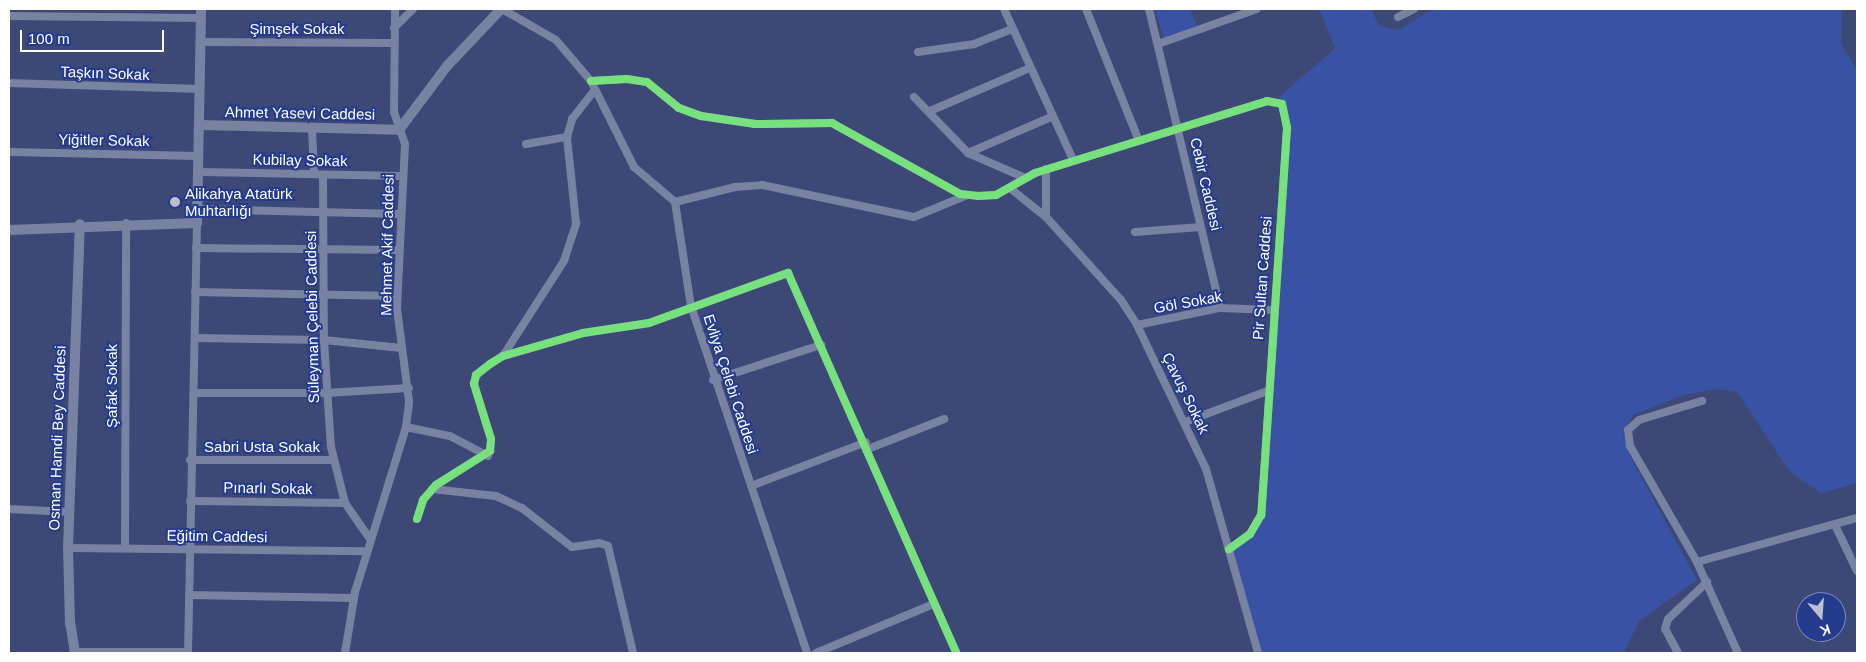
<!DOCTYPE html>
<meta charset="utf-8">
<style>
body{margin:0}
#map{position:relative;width:1866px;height:662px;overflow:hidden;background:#3c4876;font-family:Helvetica,sans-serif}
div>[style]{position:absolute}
.green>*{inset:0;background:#3952a4}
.minor>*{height:8px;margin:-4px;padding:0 4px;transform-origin:4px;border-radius:4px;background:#7882a1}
.tertiary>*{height:10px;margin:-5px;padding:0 5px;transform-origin:5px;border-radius:5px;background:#7882a1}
.cycleway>*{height:8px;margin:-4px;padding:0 4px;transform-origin:4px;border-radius:4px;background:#77e17e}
.dots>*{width:14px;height:14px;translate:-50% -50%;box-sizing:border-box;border:2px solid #243b8e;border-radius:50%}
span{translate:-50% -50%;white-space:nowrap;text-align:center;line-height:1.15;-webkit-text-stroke:4px #243b8e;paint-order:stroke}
.street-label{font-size:15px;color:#fff}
.poi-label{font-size:15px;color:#fff}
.left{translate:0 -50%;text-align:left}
.frame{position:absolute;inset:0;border:10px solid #fff;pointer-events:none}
.north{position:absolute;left:1796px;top:592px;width:50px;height:50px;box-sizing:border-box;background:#243b8e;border:1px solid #7c89bb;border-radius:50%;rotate:162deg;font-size:14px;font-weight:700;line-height:20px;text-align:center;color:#fff}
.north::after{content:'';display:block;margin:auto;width:18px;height:22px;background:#bbbfcf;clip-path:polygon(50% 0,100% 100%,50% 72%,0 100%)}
.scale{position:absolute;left:20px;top:30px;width:144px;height:22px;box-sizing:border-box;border:2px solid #fff;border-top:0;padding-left:6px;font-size:15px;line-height:18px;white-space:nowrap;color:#fff;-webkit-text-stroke:4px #243b8e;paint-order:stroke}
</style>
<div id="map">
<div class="green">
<div style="clip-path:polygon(1155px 9px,1190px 9px,1197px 26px,1164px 39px)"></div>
<div style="clip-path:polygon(1319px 9px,1371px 9px,1379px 26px,1399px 30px,1432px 9px,1842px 9px,1841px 43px,1857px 71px,1857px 483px,1821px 493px,1790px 472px,1737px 392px,1718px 389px,1684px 395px,1633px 415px,1623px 434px,1630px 456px,1697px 580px,1639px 621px,1624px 653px,1258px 653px,1229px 549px,1259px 522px,1286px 118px,1276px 100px,1335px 48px)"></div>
</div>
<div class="minor">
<div style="left:502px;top:9px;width:62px;rotate:29.9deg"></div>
<div style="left:556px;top:40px;width:54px;rotate:49.5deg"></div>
<div style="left:591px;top:81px;width:96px;rotate:63.4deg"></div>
<div style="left:634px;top:167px;width:54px;rotate:40.5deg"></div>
<div style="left:675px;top:202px;width:105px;rotate:81.3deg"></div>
<div style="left:691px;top:306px;width:366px;rotate:71.5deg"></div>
<div style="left:1004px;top:9px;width:166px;rotate:65.4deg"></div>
<div style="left:1086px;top:9px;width:142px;rotate:68.1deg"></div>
<div style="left:1149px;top:9px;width:307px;rotate:76.6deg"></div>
<div style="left:9px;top:16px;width:192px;rotate:0.6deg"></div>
<div style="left:1398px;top:17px;width:18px;rotate:-27deg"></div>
<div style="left:394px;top:28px;width:27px;rotate:-45deg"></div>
<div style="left:200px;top:42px;width:194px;rotate:0.3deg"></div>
<div style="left:1158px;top:44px;width:105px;rotate:-19.5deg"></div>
<div style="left:918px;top:52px;width:57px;rotate:-8.1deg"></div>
<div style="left:974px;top:44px;width:41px;rotate:-21.5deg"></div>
<div style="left:591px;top:81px;width:36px;rotate:-3deg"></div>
<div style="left:627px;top:79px;width:20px;rotate:9deg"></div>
<div style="left:647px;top:82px;width:41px;rotate:39.1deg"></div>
<div style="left:679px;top:108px;width:23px;rotate:20deg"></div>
<div style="left:701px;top:116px;width:55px;rotate:8.4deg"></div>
<div style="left:755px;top:124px;width:77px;rotate:-0.7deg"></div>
<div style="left:832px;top:123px;width:146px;rotate:29deg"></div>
<div style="left:960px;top:194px;width:18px;rotate:6deg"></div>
<div style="left:978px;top:196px;width:18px;rotate:-3deg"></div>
<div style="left:996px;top:195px;width:45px;rotate:-29.4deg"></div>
<div style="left:1035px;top:173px;width:243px;rotate:-17.2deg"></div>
<div style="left:1267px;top:101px;width:15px;rotate:11deg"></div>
<div style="left:1282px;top:104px;width:25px;rotate:78deg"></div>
<div style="left:1287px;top:128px;width:388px;rotate:93.8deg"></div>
<div style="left:1261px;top:515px;width:22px;rotate:120deg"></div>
<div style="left:1250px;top:534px;width:26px;rotate:144deg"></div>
<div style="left:9px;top:83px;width:191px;rotate:1.8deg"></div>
<div style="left:914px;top:97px;width:78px;rotate:46deg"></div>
<div style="left:968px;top:153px;width:60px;rotate:23.6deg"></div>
<div style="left:930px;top:111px;width:109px;rotate:-23.3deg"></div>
<div style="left:312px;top:128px;width:46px;rotate:87.5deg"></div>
<div style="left:526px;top:144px;width:42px;rotate:-9.7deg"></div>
<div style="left:9px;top:152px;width:189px;rotate:1.2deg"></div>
<div style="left:968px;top:153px;width:90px;rotate:-23.4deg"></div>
<div style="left:198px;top:172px;width:203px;rotate:1.1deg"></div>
<div style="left:323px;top:175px;width:165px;rotate:89.7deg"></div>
<div style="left:324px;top:340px;width:107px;rotate:86.3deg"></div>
<div style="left:331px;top:447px;width:58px;rotate:76deg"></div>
<div style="left:345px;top:503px;width:44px;rotate:55.2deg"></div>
<div style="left:1011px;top:189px;width:45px;rotate:38.7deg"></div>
<div style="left:1046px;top:217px;width:112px;rotate:47.9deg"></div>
<div style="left:1121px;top:300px;width:30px;rotate:57deg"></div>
<div style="left:1137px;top:325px;width:160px;rotate:64.4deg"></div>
<div style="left:1206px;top:469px;width:191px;rotate:74.2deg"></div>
<div style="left:675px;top:202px;width:62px;rotate:-14deg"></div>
<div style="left:735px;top:187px;width:27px;rotate:-4deg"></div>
<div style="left:762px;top:185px;width:155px;rotate:11.9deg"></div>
<div style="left:914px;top:217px;width:57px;rotate:-22.5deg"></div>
<div style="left:197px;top:209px;width:203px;rotate:1.4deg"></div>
<div style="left:1046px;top:217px;width:48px;rotate:-90deg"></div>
<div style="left:1135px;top:232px;width:66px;rotate:-4.3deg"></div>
<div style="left:196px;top:248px;width:202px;rotate:0.6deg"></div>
<div style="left:195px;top:292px;width:202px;rotate:1.1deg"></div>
<div style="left:1137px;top:325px;width:85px;rotate:-11.6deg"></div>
<div style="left:1220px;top:308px;width:53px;rotate:2.2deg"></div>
<div style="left:195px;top:338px;width:129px;rotate:0.9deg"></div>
<div style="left:324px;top:340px;width:78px;rotate:5.9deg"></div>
<div style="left:503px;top:356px;width:113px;rotate:-57.3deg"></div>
<div style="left:564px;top:261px;width:40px;rotate:-72deg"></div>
<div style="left:576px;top:223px;width:86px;rotate:-96deg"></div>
<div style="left:567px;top:137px;width:19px;rotate:-74deg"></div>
<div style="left:572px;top:119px;width:37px;rotate:-52deg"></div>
<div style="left:713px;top:380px;width:114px;rotate:-18deg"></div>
<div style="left:194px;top:393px;width:132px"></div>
<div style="left:326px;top:393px;width:83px;rotate:-3.4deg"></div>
<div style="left:1185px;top:422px;width:88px;rotate:-20.7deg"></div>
<div style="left:406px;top:427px;width:45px;rotate:11.6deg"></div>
<div style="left:450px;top:436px;width:43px;rotate:27.8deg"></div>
<div style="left:868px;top:449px;width:82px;rotate:-21.5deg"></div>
<div style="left:190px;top:460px;width:143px"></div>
<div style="left:751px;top:486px;width:123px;rotate:-20.9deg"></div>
<div style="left:432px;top:489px;width:64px;rotate:6.2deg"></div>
<div style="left:496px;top:496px;width:29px;rotate:25deg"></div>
<div style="left:522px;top:508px;width:63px;rotate:38deg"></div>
<div style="left:572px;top:547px;width:27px;rotate:-8deg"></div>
<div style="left:599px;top:543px;width:9px;rotate:18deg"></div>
<div style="left:608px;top:546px;width:110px;rotate:76.8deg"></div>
<div style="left:190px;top:501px;width:155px;rotate:0.7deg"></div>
<div style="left:9px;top:509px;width:60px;rotate:2.9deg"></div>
<div style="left:417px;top:519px;width:20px;rotate:-72deg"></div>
<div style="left:423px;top:500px;width:20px;rotate:-49deg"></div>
<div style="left:436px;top:485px;width:64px;rotate:-32.2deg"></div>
<div style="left:490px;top:451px;width:12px;rotate:-85deg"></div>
<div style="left:491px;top:439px;width:58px;rotate:-107.2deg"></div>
<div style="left:474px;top:384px;width:9px;rotate:-77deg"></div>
<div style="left:476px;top:375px;width:18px;rotate:-38deg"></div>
<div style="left:490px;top:364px;width:15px;rotate:-32deg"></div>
<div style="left:503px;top:356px;width:83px;rotate:-16deg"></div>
<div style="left:583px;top:333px;width:67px;rotate:-8.6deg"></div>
<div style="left:649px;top:323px;width:148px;rotate:-19.8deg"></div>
<div style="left:788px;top:273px;width:415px;rotate:66.1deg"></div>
<div style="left:1835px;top:525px;width:51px;rotate:64.4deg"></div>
<div style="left:68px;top:548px;width:299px;rotate:0.6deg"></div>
<div style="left:125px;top:548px;width:325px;rotate:-89.8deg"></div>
<div style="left:1697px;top:562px;width:134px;rotate:-120deg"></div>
<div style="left:1630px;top:446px;width:16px;rotate:-97deg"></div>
<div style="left:1628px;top:430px;width:15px;rotate:-42deg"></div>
<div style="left:1639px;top:420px;width:66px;rotate:-16.8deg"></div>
<div style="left:189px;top:595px;width:165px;rotate:1deg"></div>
<div style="left:75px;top:652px;width:113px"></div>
<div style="left:188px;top:653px;width:430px;rotate:-88.8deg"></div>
<div style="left:345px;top:653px;width:62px;rotate:-80.7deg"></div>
<div style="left:355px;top:592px;width:173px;rotate:-72.8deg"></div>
<div style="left:406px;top:427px;width:26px;rotate:-83deg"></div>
<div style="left:409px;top:401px;width:94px;rotate:-97.4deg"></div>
<div style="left:397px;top:308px;width:164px;rotate:-87.2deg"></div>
<div style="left:405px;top:144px;width:34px;rotate:-109deg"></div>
<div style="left:394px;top:112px;width:103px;rotate:-89.4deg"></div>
<div style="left:816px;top:653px;width:128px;rotate:-22.6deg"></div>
<div style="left:1678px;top:653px;width:27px;rotate:-118deg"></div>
<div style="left:1665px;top:629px;width:10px;rotate:-73deg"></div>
<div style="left:1668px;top:619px;width:54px;rotate:-43.5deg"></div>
<div style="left:1738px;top:653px;width:100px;rotate:-114.3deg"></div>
<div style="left:1697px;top:562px;width:166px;rotate:-15.4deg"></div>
</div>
<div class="tertiary">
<div style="left:200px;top:125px;width:199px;rotate:1.4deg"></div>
<div style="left:399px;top:130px;width:80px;rotate:-53.1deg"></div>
<div style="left:447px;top:66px;width:79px;rotate:-46.5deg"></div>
<div style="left:9px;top:230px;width:188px;rotate:-2.1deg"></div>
<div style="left:197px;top:223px;width:214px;rotate:-88.9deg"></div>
<div style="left:75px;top:653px;width:30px;rotate:-99deg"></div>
<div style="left:70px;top:623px;width:75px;rotate:-91.5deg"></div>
<div style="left:68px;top:548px;width:324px;rotate:-87.9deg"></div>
</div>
<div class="cycleway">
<div style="left:591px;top:81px;width:36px;rotate:-3deg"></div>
<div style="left:627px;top:79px;width:20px;rotate:9deg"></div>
<div style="left:647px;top:82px;width:41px;rotate:39.1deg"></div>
<div style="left:679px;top:108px;width:23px;rotate:20deg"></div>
<div style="left:701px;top:116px;width:55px;rotate:8.4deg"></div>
<div style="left:755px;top:124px;width:77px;rotate:-0.7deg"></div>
<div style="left:832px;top:123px;width:146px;rotate:29deg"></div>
<div style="left:960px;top:194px;width:18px;rotate:6deg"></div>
<div style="left:978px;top:196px;width:18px;rotate:-3deg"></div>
<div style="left:996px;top:195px;width:45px;rotate:-29.4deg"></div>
<div style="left:1035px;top:173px;width:243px;rotate:-17.2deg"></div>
<div style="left:1267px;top:101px;width:15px;rotate:11deg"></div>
<div style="left:1282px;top:104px;width:25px;rotate:78deg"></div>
<div style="left:1287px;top:128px;width:388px;rotate:93.8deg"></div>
<div style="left:1261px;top:515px;width:22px;rotate:120deg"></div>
<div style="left:1250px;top:534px;width:26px;rotate:144deg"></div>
<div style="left:417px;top:519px;width:20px;rotate:-72deg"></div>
<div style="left:423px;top:500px;width:20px;rotate:-49deg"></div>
<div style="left:436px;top:485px;width:64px;rotate:-32.2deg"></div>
<div style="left:490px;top:451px;width:12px;rotate:-85deg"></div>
<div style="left:491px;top:439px;width:58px;rotate:-107.2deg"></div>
<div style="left:474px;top:384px;width:9px;rotate:-77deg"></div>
<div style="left:476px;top:375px;width:18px;rotate:-38deg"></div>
<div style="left:490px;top:364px;width:15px;rotate:-32deg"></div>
<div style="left:503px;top:356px;width:83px;rotate:-16deg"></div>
<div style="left:583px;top:333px;width:67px;rotate:-8.6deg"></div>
<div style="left:649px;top:323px;width:148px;rotate:-19.8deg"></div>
<div style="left:788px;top:273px;width:415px;rotate:66.1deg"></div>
</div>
<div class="dots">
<div style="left:175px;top:202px;background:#bbbfcf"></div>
</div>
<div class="street-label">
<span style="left:297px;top:29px">Şimşek Sokak</span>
<span style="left:105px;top:73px;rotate:2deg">Taşkın Sokak</span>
<span style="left:300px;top:113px;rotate:1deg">Ahmet Yasevi Caddesi</span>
<span style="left:104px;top:140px;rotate:1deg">Yiğitler Sokak</span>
<span style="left:300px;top:160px;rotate:1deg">Kubilay Sokak</span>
<span style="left:1206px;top:184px;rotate:77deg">Cebir Caddesi</span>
<span style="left:387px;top:245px;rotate:-89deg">Mehmet Akif Caddesi</span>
<span style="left:1262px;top:278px;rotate:-86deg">Pir Sultan Caddesi</span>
<span style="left:1188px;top:302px;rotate:-10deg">Göl Sokak</span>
<span style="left:312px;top:317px;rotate:-91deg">Süleyman Çelebi Caddesi</span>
<span style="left:731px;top:384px;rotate:72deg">Evliya Çelebi Caddesi</span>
<span style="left:112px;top:386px;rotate:-90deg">Şafak Sokak</span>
<span style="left:1186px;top:393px;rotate:64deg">Çavuş Sokak</span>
<span style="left:57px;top:438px;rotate:-88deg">Osman Hamdi Bey Caddesi</span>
<span style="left:262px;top:447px">Sabri Usta Sokak</span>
<span style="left:268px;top:488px;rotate:1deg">Pınarlı Sokak</span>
<span style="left:217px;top:536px;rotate:1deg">Eğitim Caddesi</span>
</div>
<div class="poi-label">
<span class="left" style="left:185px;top:202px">Alikahya Atatürk<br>Muhtarlığı</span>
</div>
<div class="frame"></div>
<div class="north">K</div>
<div class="scale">100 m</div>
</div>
